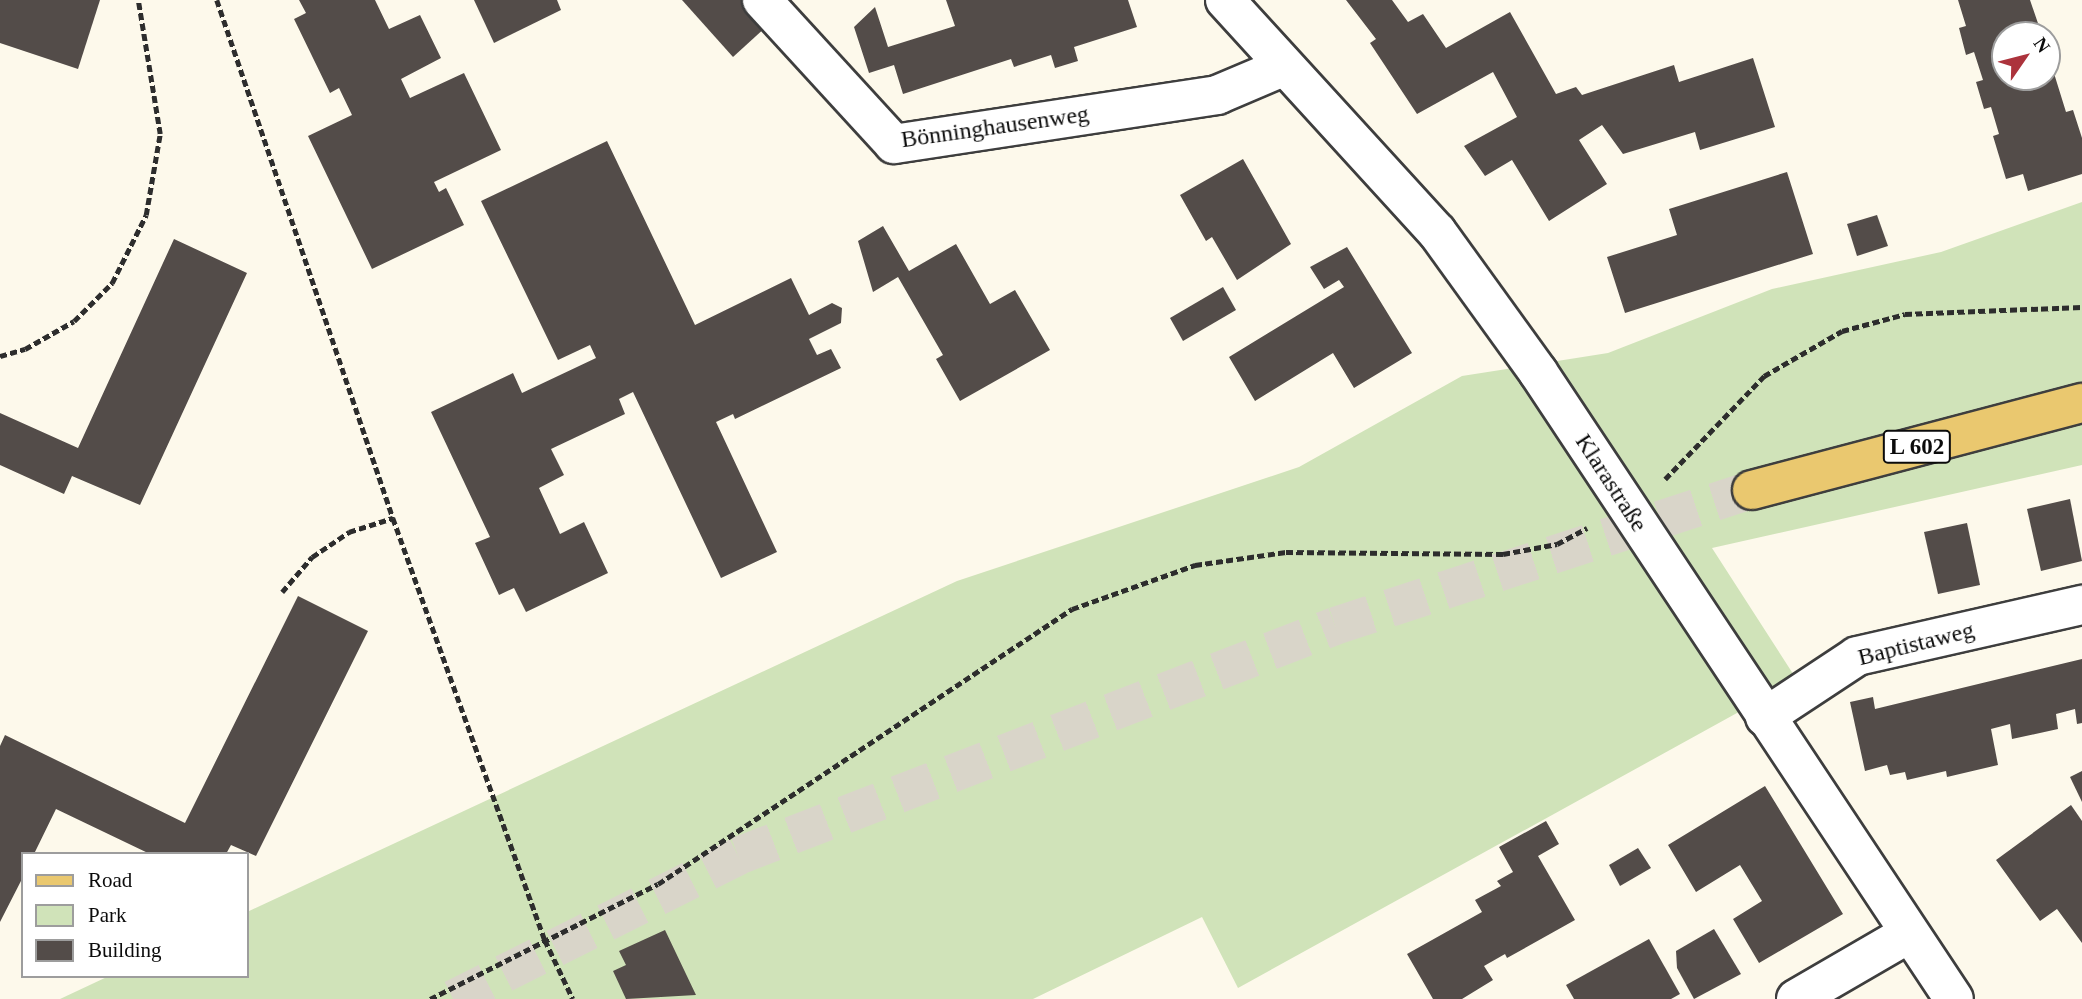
<!DOCTYPE html>
<meta charset="utf-8">
<style>
body{margin:0}
#map{position:relative;width:2082px;height:999px;overflow:hidden;background:#fdf9eb;font-family:Georgia,serif}
div>[style]{position:absolute}
.green>*{inset:0;background:#d0e3b9}
.building>*{inset:0;background:#534c49}
.primary-tunnel>*{height:38px;margin-top:-19px;transform-origin:0;background:repeating-linear-gradient(90deg,#d9d5c9 0 38px,transparent 0 57px)}
.path>*{height:4.5px;margin-top:-2.25px;transform-origin:0;background:repeating-linear-gradient(90deg,#2d2d2d 0 7px,transparent 0 10.5px)}
.roads{filter:drop-shadow(2px 0 #3e3e3e) drop-shadow(-2px 0 #3e3e3e) drop-shadow(0 2px #3e3e3e) drop-shadow(0 -2px #3e3e3e)}
.street>*{height:38px;margin:-19px;padding:0 19px;transform-origin:19px;border-radius:19px;background:#fff}
.primary>*{height:38px;margin:-19px;padding:0 19px;transform-origin:19px;border-radius:19px;background:#eac86f}
span{translate:-50% -50%;white-space:nowrap;text-align:center;line-height:1.15;-webkit-text-stroke:7px #fff;paint-order:stroke}
.shield-label span{padding:2px 5px;background:#fff;border:2px solid;border-radius:5px;-webkit-text-stroke-width:0}
.shield-label{font-size:23px;color:#0b0b0b;font-weight:700}
.street-label{font-size:24px;color:#0b0b0b}
.legend{position:absolute;left:21px;top:852px;width:228px;height:126px;box-sizing:border-box;background:#fff;border:2px solid #9d9d9d;margin:0;padding:9px 12px;list-style:none;font-size:21px;color:#0b0b0b}
.legend li{display:flex;align-items:center;gap:14px;height:35px}
.legend b{width:35px;border:2px solid #9d9d9d}
.north{position:absolute;left:1991px;top:21px;width:70px;height:70px;box-sizing:border-box;background:#fff;border:2px solid #9d9d9d;border-radius:50%;rotate:55deg;font-size:19px;font-weight:700;line-height:28px;text-align:center;color:#0b0b0b}
.north::after{content:'';display:block;margin:auto;width:24px;height:32px;background:#ac333c;clip-path:polygon(50% 0,100% 100%,50% 72%,0 100%)}
</style>
<div id="map">
<div class="green">
<div style="clip-path:polygon(2082px 202px,2082px 465px,1712px 548px,1797px 680px,1238px 988px,1202px 917px,1033px 999px,60px 999px,109px 976px,247px 976px,247px 912px,957px 581px,1299px 467px,1462px 376px,1608px 353px,1772px 289px,1941px 252px)"></div>
</div>
<div class="building">
<div style="clip-path:polygon(0 0,100px 0,78px 69px,0 43px)"></div>
<div style="clip-path:polygon(299px 0,375px 0,389px 29px,420px 15px,441px 58px,401px 79px,410px 98px,464px 73px,501px 150px,434px 182px,439px 192px,446px 188px,464px 225px,372px 269px,308px 136px,352px 115px,339px 88px,330px 93px,294px 19px,306px 13px)"></div>
<div style="clip-path:polygon(474px 0,557px 0,561px 10px,494px 43px)"></div>
<div style="clip-path:polygon(682px 0,742px 0,766px 27px,733px 57px)"></div>
<div style="clip-path:polygon(946px 0,1128px 0,1137px 27px,1074px 47px,1078px 61px,1055px 68px,1051px 55px,1014px 67px,1011px 59px,903px 94px,894px 65px,869px 73px,854px 27px,875px 7px,888px 47px,955px 26px)"></div>
<div style="clip-path:polygon(1346px 0,1392px 0,1408px 22px,1423px 14px,1446px 48px,1510px 12px,1556px 94px,1576px 87px,1582px 95px,1674px 65px,1679px 82px,1753px 58px,1775px 127px,1700px 150px,1695px 132px,1623px 154px,1602px 125px,1579px 140px,1607px 184px,1549px 221px,1512px 160px,1485px 176px,1464px 146px,1517px 117px,1493px 72px,1417px 114px,1370px 43px,1376px 39px)"></div>
<div style="clip-path:polygon(1958px 0,2030px 0,2042px 35px,2005px 35px,2005px 77px,2047px 77px,2048px 54px,2066px 112px,2073px 110px,2082px 138px,2082px 174px,2028px 191px,2023px 174px,2006px 179px,1993px 136px,1999px 134px,1991px 107px,1984px 109px,1976px 82px,1983px 80px,1974px 52px,1966px 55px,1959px 28px,1966px 26px)"></div>
<div style="clip-path:polygon(607px 141px,695px 325px,791px 278px,809px 315px,832px 303px,842px 308px,841px 323px,809px 339px,817px 355px,831px 349px,841px 368px,735px 419px,733px 414px,716px 422px,777px 552px,721px 578px,633px 392px,619px 399px,625px 414px,551px 449px,564px 475px,539px 488px,560px 534px,584px 522px,608px 573px,526px 612px,514px 588px,499px 595px,475px 543px,490px 537px,431px 412px,513px 373px,522px 393px,596px 358px,590px 345px,558px 360px,481px 201px)"></div>
<div style="clip-path:polygon(1243px 159px,1291px 244px,1237px 280px,1212px 237px,1206px 241px,1180px 195px)"></div>
<div style="clip-path:polygon(1787px 172px,1813px 254px,1625px 313px,1607px 257px,1677px 235px,1669px 209px)"></div>
<div style="clip-path:polygon(1877px 215px,1888px 246px,1857px 256px,1847px 224px)"></div>
<div style="clip-path:polygon(883px 226px,909px 271px,956px 244px,990px 304px,1015px 290px,1050px 350px,960px 401px,936px 359px,943px 355px,898px 277px,873px 292px,858px 241px)"></div>
<div style="clip-path:polygon(174px 239px,247px 273px,140px 505px,72px 476px,64px 494px,0 465px,0 413px,78px 448px)"></div>
<div style="clip-path:polygon(1347px 247px,1412px 353px,1354px 388px,1333px 353px,1255px 401px,1229px 357px,1344px 287px,1339px 280px,1324px 289px,1310px 267px)"></div>
<div style="clip-path:polygon(1223px 287px,1236px 310px,1183px 341px,1170px 318px)"></div>
<div style="clip-path:polygon(2070px 499px,2082px 561px,2041px 571px,2027px 509px)"></div>
<div style="clip-path:polygon(1967px 523px,1980px 585px,1938px 594px,1924px 532px)"></div>
<div style="clip-path:polygon(298px 596px,368px 631px,256px 856px,231px 845px,226px 854px,150px 854px,56px 809px,34px 854px,23px 854px,23px 877px,0 922px,0 746px,5px 735px,185px 823px)"></div>
<div style="clip-path:polygon(2082px 659px,2082px 723px,2077px 724px,2075px 709px,2056px 714px,2058px 729px,2012px 739px,2010px 724px,1991px 729px,1998px 765px,1947px 777px,1946px 771px,1907px 780px,1905px 772px,1890px 775px,1887px 765px,1865px 771px,1850px 702px,1873px 697px,1875px 709px)"></div>
<div style="clip-path:polygon(2082px 771px,2082px 802px,2070px 777px)"></div>
<div style="clip-path:polygon(1765px 786px,1843px 914px,1759px 963px,1733px 919px,1762px 901px,1740px 865px,1696px 892px,1668px 845px)"></div>
<div style="clip-path:polygon(2071px 805px,2082px 821px,2082px 943px,2057px 909px,2040px 921px,1996px 860px)"></div>
<div style="clip-path:polygon(1546px 821px,1559px 844px,1538px 856px,1575px 920px,1507px 958px,1505px 954px,1484px 966px,1493px 980px,1462px 999px,1433px 999px,1407px 954px,1482px 912px,1475px 900px,1501px 886px,1497px 881px,1513px 872px,1499px 847px)"></div>
<div style="clip-path:polygon(1638px 848px,1651px 868px,1620px 886px,1609px 865px)"></div>
<div style="clip-path:polygon(1714px 929px,1741px 974px,1694px 999px,1677px 968px,1676px 951px)"></div>
<div style="clip-path:polygon(665px 930px,696px 995px,626px 999px,613px 971px,626px 965px,619px 951px)"></div>
<div style="clip-path:polygon(1649px 939px,1680px 994px,1671px 999px,1574px 999px,1566px 985px)"></div>
</div>
<div class="primary-tunnel">
<div style="left:453px;top:999px;width:319px;rotate:-26.6deg"></div>
<div style="left:738px;top:856px;width:640px;rotate:-21.07deg"></div>
<div style="left:1335px;top:626px;width:439px;rotate:-18.1deg"></div>
</div>
<div class="path">
<div style="left:217px;top:0;width:547px;rotate:71.23deg"></div>
<div style="left:393px;top:518px;width:449px;rotate:70.2deg"></div>
<div style="left:545px;top:940px;width:65px;rotate:64.6deg"></div>
<div style="left:0;top:356px;width:26px;rotate:-16deg"></div>
<div style="left:25px;top:349px;width:56px;rotate:-29.7deg"></div>
<div style="left:74px;top:321px;width:54px;rotate:-45deg"></div>
<div style="left:112px;top:283px;width:76px;rotate:-63.4deg"></div>
<div style="left:146px;top:215px;width:82px;rotate:-80.2deg"></div>
<div style="left:160px;top:134px;width:136px;rotate:-99.3deg"></div>
<div style="left:1665px;top:479px;width:143px;rotate:-46.1deg"></div>
<div style="left:1764px;top:376px;width:90px;rotate:-30deg"></div>
<div style="left:1842px;top:331px;width:65px;rotate:-15.1deg"></div>
<div style="left:1905px;top:314px;width:177px;rotate:-2.3deg"></div>
<div style="left:282px;top:592px;width:46px;rotate:-49.4deg"></div>
<div style="left:312px;top:557px;width:45px;rotate:-34deg"></div>
<div style="left:349px;top:532px;width:46px;rotate:-17.7deg"></div>
<div style="left:430px;top:999px;width:255px;rotate:-26.8deg"></div>
<div style="left:658px;top:884px;width:497px;rotate:-33.6deg"></div>
<div style="left:1072px;top:609px;width:131px;rotate:-19.7deg"></div>
<div style="left:1195px;top:565px;width:92px;rotate:-8.1deg"></div>
<div style="left:1286px;top:552px;width:217px;rotate:0.5deg"></div>
<div style="left:1503px;top:554px;width:55px;rotate:-10.5deg"></div>
<div style="left:1557px;top:544px;width:34px;rotate:-28deg"></div>
</div>
<div class="roads">
<div class="street">
<div style="left:762px;top:0;width:195px;rotate:47.5deg"></div>
<div style="left:894px;top:144px;width:327px;rotate:-8.6deg"></div>
<div style="left:1217px;top:95px;width:72px;rotate:-23deg"></div>
<div style="left:1225px;top:0;width:314px;rotate:47.6deg"></div>
<div style="left:1437px;top:232px;width:173px;rotate:54.2deg"></div>
<div style="left:1538px;top:372px;width:752px;rotate:56.44deg"></div>
<div style="left:1765px;top:717px;width:110px;rotate:-33.5deg"></div>
<div style="left:1857px;top:656px;width:231px;rotate:-12.8deg"></div>
<div style="left:1796px;top:999px;width:129px;rotate:-30.1deg"></div>
</div>
<div class="primary">
<div style="left:1752px;top:490px;width:341px;rotate:-14.8deg"></div>
</div>
</div>
<div class="shield-label">
<span style="left:1917px;top:447px">L 602</span>
</div>
<div class="street-label">
<span style="left:995px;top:127px;rotate:-8deg">Bönninghausenweg</span>
<span style="left:1611px;top:483px;rotate:57deg">Klarastraße</span>
<span style="left:1916px;top:644px;rotate:-14deg">Baptistaweg</span>
</div>
<ul class="legend">
<li><b style="height:9px;background:#eac86f"></b>Road</li>
<li><b style="height:19px;background:#d0e3b9"></b>Park</li>
<li><b style="height:19px;background:#534c49"></b>Building</li>
</ul>
<div class="north">N</div>
</div>
